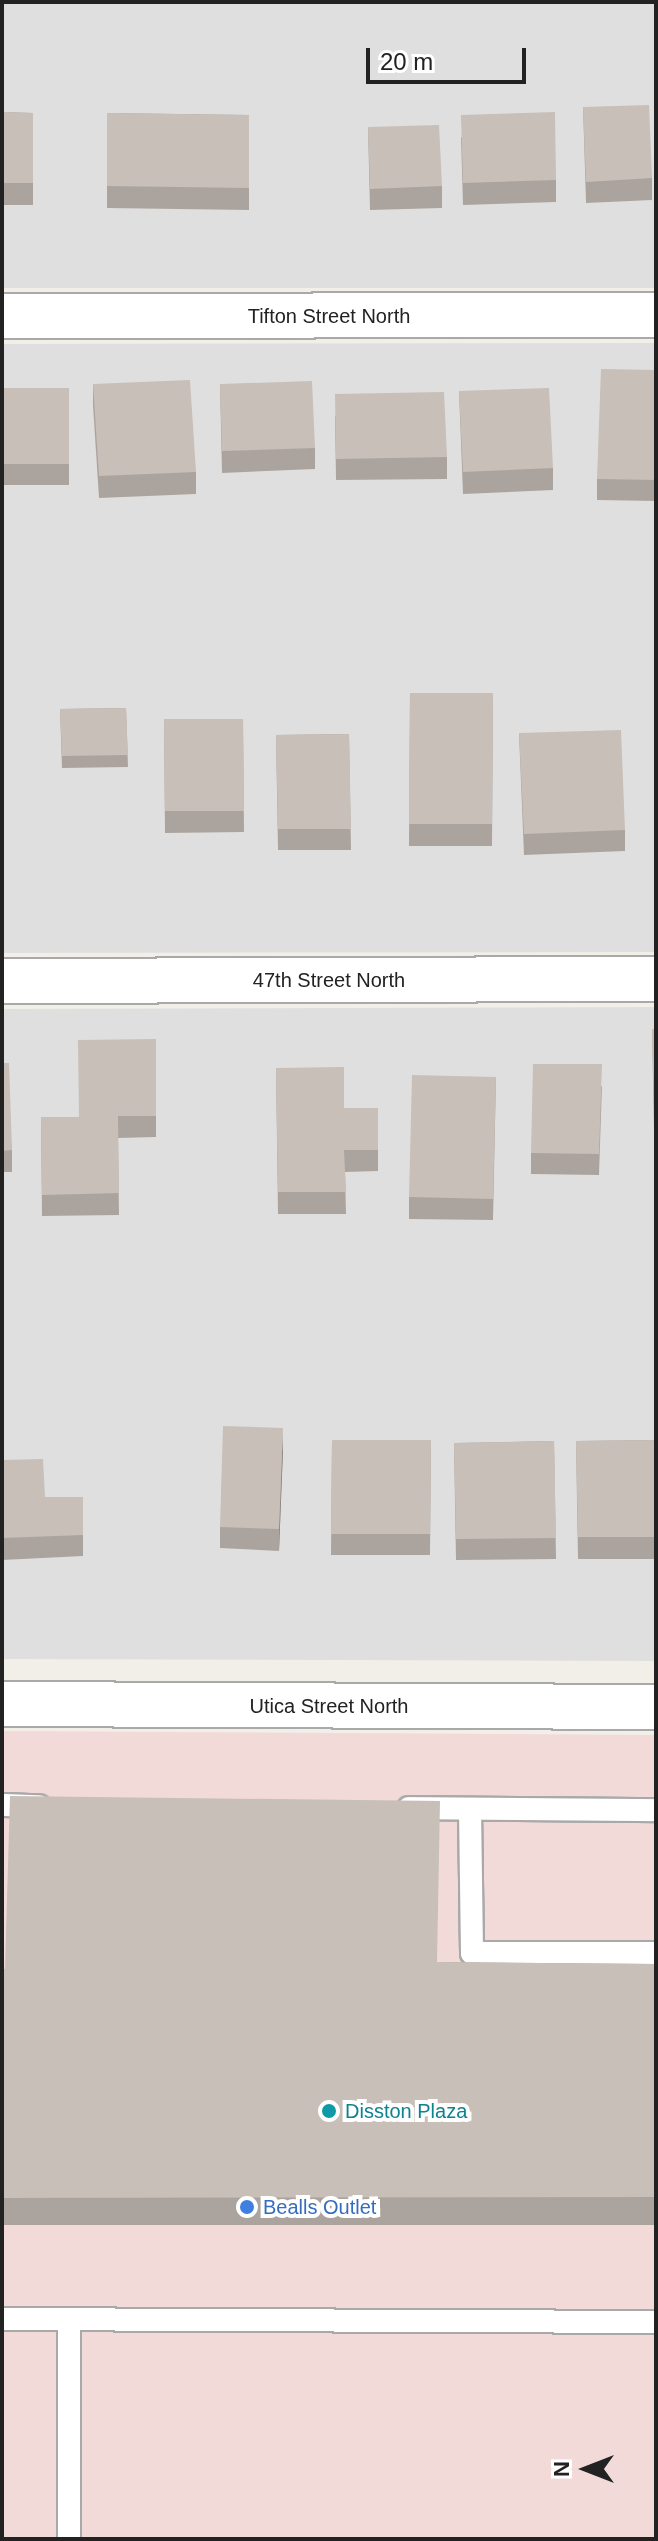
<!DOCTYPE html>
<style>
body{margin:0}
#map{position:relative;width:658px;height:2541px;overflow:hidden;background:#f2efe9;font-family:Arial,sans-serif}
div>[style]{position:absolute}
.residential>*{inset:0;background:#e0dfdf}
.commercial>*{inset:0;background:#f2dad9}
.roads{filter:drop-shadow(2px 0 #a9a9a9) drop-shadow(-2px 0 #a9a9a9) drop-shadow(0 2px #a9a9a9) drop-shadow(0 -2px #a9a9a9)}
.service>*{height:22px;margin:-11px;padding:0 11px;transform-origin:11px;border-radius:11px;background:#fff}
.minor>*{height:44px;margin:-22px;padding:0 22px;transform-origin:22px;border-radius:22px;background:#fff}
.wall>*{inset:0;background:#aba49e}
.shaded-wall>*{inset:0;background:#8b8681}
.building>*{inset:0;background:#c7bfb8}
.dots>*{width:22px;height:22px;translate:-50% -50%;box-sizing:border-box;border:4px solid #fff;border-radius:50%}
span{translate:-50% -50%;white-space:nowrap;text-align:center;line-height:1.15;-webkit-text-stroke:8px #fff;paint-order:stroke}
.street-label{font-size:20px;color:#222}
.culture-label{font-size:20px;color:#0d838f}
.left{translate:0 -50%;text-align:left}
.shop-label{font-size:20px;color:#366cbe}
.frame{position:absolute;inset:0;border:4px solid #222;pointer-events:none}
.north{position:absolute;left:546px;top:2429px;width:80px;height:80px;-webkit-text-stroke:6px #fff;paint-order:stroke;rotate:270deg;font-size:22px;font-weight:700;line-height:32px;text-align:center;color:#222}
.north::after{content:'';display:block;margin:auto;width:28px;height:36px;background:#222;clip-path:polygon(50% 0,100% 100%,50% 72%,0 100%)}
.scale{position:absolute;left:366px;top:48px;width:160px;height:36px;box-sizing:border-box;border:4px solid #222;border-top:0;padding-left:10px;font-size:24px;line-height:28px;white-space:nowrap;color:#222;-webkit-text-stroke:6px #fff;paint-order:stroke}
</style>
<div id="map">
<div class="residential">
<div style="clip-path:polygon(2px 2px,656px 2px,656px 288px,2px 288px)"></div>
<div style="clip-path:polygon(656px 343px,656px 952px,2px 953px,2px 344px)"></div>
<div style="clip-path:polygon(656px 1007px,656px 1661px,2px 1659px,2px 1009px)"></div>
</div>
<div class="commercial">
<div style="clip-path:polygon(2px 1731px,656px 1735px,656px 2539px,2px 2539px)"></div>
</div>
<div class="roads">
<div class="service">
<div style="left:2px;top:1805px;width:37px;rotate:2deg"></div>
<div style="left:409px;top:1808px;width:247px;rotate:0.5deg"></div>
<div style="left:470px;top:1809px;width:144px;rotate:89.2deg"></div>
<div style="left:472px;top:1953px;width:184px"></div>
<div style="left:2px;top:2319px;width:654px;rotate:0.26deg"></div>
<div style="left:69px;top:2539px;width:220px;rotate:-90deg"></div>
</div>
<div class="minor">
<div style="left:2px;top:316px;width:654px;rotate:-0.09deg"></div>
<div style="left:2px;top:981px;width:654px;rotate:-0.18deg"></div>
<div style="left:2px;top:1704px;width:654px;rotate:0.26deg"></div>
</div>
</div>
<div class="wall">
<div style="clip-path:polygon(583px 107px,652px 178px,652px 200px,586px 203px)"></div>
<div style="clip-path:polygon(2px 112px,33px 113px,33px 205px,2px 205px)"></div>
<div style="clip-path:polygon(107px 113px,249px 115px,249px 210px,107px 208px)"></div>
<div style="clip-path:polygon(368px 127px,442px 186px,442px 208px,370px 210px)"></div>
<div style="clip-path:polygon(461px 137px,556px 180px,556px 202px,463px 205px)"></div>
<div style="clip-path:polygon(656px 370px,656px 501px,597px 500px,597px 479px)"></div>
<div style="clip-path:polygon(93px 384px,196px 472px,196px 494px,99px 498px,93px 405px)"></div>
<div style="clip-path:polygon(220px 384px,315px 448px,315px 469px,222px 473px)"></div>
<div style="clip-path:polygon(2px 388px,69px 388px,69px 485px,2px 485px)"></div>
<div style="clip-path:polygon(459px 391px,553px 468px,553px 490px,463px 494px)"></div>
<div style="clip-path:polygon(335px 416px,447px 457px,447px 479px,336px 480px)"></div>
<div style="clip-path:polygon(410px 693px,493px 693px,492px 846px,409px 846px)"></div>
<div style="clip-path:polygon(126px 708px,128px 767px,62px 768px,60px 709px)"></div>
<div style="clip-path:polygon(164px 719px,243px 719px,244px 832px,165px 833px)"></div>
<div style="clip-path:polygon(519px 733px,625px 830px,625px 851px,524px 855px)"></div>
<div style="clip-path:polygon(349px 734px,351px 850px,278px 850px,276px 735px)"></div>
<div style="clip-path:polygon(652px 1029px,656px 1029px,656px 1132px,654px 1132px)"></div>
<div style="clip-path:polygon(156px 1039px,156px 1137px,118px 1138px,119px 1215px,42px 1216px,41px 1117px,79px 1117px)"></div>
<div style="clip-path:polygon(2px 1063px,12px 1150px,12px 1172px,2px 1172px)"></div>
<div style="clip-path:polygon(276px 1068px,344px 1108px,378px 1108px,378px 1171px,345px 1172px,346px 1214px,278px 1214px)"></div>
<div style="clip-path:polygon(496px 1077px,493px 1220px,409px 1219px,409px 1197px)"></div>
<div style="clip-path:polygon(602px 1086px,599px 1175px,531px 1174px,531px 1153px)"></div>
<div style="clip-path:polygon(332px 1440px,431px 1440px,430px 1555px,331px 1555px)"></div>
<div style="clip-path:polygon(656px 1440px,656px 1559px,578px 1559px,576px 1441px)"></div>
<div style="clip-path:polygon(554px 1441px,556px 1559px,456px 1560px,454px 1443px)"></div>
<div style="clip-path:polygon(283px 1450px,279px 1551px,220px 1548px,220px 1527px)"></div>
<div style="clip-path:polygon(2px 1460px,45px 1497px,83px 1497px,83px 1556px,2px 1560px)"></div>
<div style="clip-path:polygon(438px 1962px,656px 1964px,656px 2225px,2px 2225px,2px 1969px)"></div>
</div>
<div class="shaded-wall">
<div style="clip-path:polygon(283px 1428px,283px 1450px,279px 1551px,279px 1529px)"></div>
</div>
<div class="building">
<div style="clip-path:polygon(649px 105px,652px 178px,586px 182px,583px 107px)"></div>
<div style="clip-path:polygon(2px 112px,33px 113px,33px 183px,2px 183px)"></div>
<div style="clip-path:polygon(555px 112px,556px 180px,463px 183px,461px 115px)"></div>
<div style="clip-path:polygon(107px 113px,249px 115px,249px 188px,107px 186px)"></div>
<div style="clip-path:polygon(439px 125px,442px 186px,370px 189px,368px 127px)"></div>
<div style="clip-path:polygon(601px 369px,656px 370px,656px 480px,597px 479px)"></div>
<div style="clip-path:polygon(190px 380px,196px 472px,99px 476px,93px 384px)"></div>
<div style="clip-path:polygon(312px 381px,315px 448px,222px 451px,220px 384px)"></div>
<div style="clip-path:polygon(2px 388px,69px 388px,69px 464px,2px 464px)"></div>
<div style="clip-path:polygon(549px 388px,553px 468px,463px 472px,459px 391px)"></div>
<div style="clip-path:polygon(444px 392px,447px 457px,336px 459px,335px 394px)"></div>
<div style="clip-path:polygon(410px 693px,493px 693px,492px 824px,409px 824px)"></div>
<div style="clip-path:polygon(126px 708px,128px 755px,62px 756px,60px 709px)"></div>
<div style="clip-path:polygon(164px 719px,243px 719px,244px 811px,165px 811px)"></div>
<div style="clip-path:polygon(621px 730px,625px 830px,524px 834px,519px 733px)"></div>
<div style="clip-path:polygon(349px 734px,351px 829px,278px 829px,276px 735px)"></div>
<div style="clip-path:polygon(652px 1029px,656px 1029px,656px 1105px,654px 1105px)"></div>
<div style="clip-path:polygon(156px 1039px,156px 1116px,118px 1116px,119px 1193px,42px 1195px,41px 1117px,79px 1117px,78px 1040px)"></div>
<div style="clip-path:polygon(2px 1063px,9px 1063px,12px 1150px,2px 1151px)"></div>
<div style="clip-path:polygon(533px 1064px,602px 1064px,599px 1154px,531px 1153px)"></div>
<div style="clip-path:polygon(344px 1067px,344px 1108px,378px 1108px,378px 1150px,344px 1150px,346px 1192px,278px 1192px,276px 1068px)"></div>
<div style="clip-path:polygon(412px 1075px,496px 1077px,493px 1199px,409px 1197px)"></div>
<div style="clip-path:polygon(223px 1426px,283px 1428px,279px 1529px,220px 1527px)"></div>
<div style="clip-path:polygon(332px 1440px,431px 1440px,430px 1534px,331px 1534px)"></div>
<div style="clip-path:polygon(656px 1440px,656px 1537px,578px 1537px,576px 1441px)"></div>
<div style="clip-path:polygon(554px 1441px,556px 1538px,456px 1539px,454px 1443px)"></div>
<div style="clip-path:polygon(43px 1459px,45px 1497px,83px 1497px,83px 1535px,2px 1538px,2px 1460px)"></div>
<div style="clip-path:polygon(10px 1796px,440px 1801px,437px 1962px,656px 1964px,656px 2197px,2px 2198px,2px 1969px,5px 1969px)"></div>
</div>
<div class="dots">
<div style="left:329px;top:2111px;background:#0f9aa8"></div>
<div style="left:247px;top:2207px;background:#3f7fe0"></div>
</div>
<div class="street-label">
<span style="left:329px;top:316px">Tifton Street North</span>
<span style="left:329px;top:980px">47th Street North</span>
<span style="left:329px;top:1706px">Utica Street North</span>
</div>
<div class="culture-label">
<span class="left" style="left:345px;top:2111px">Disston Plaza</span>
</div>
<div class="shop-label">
<span class="left" style="left:263px;top:2207px">Bealls Outlet</span>
</div>
<div class="frame"></div>
<div class="north">N</div>
<div class="scale">20 m</div>
</div>
